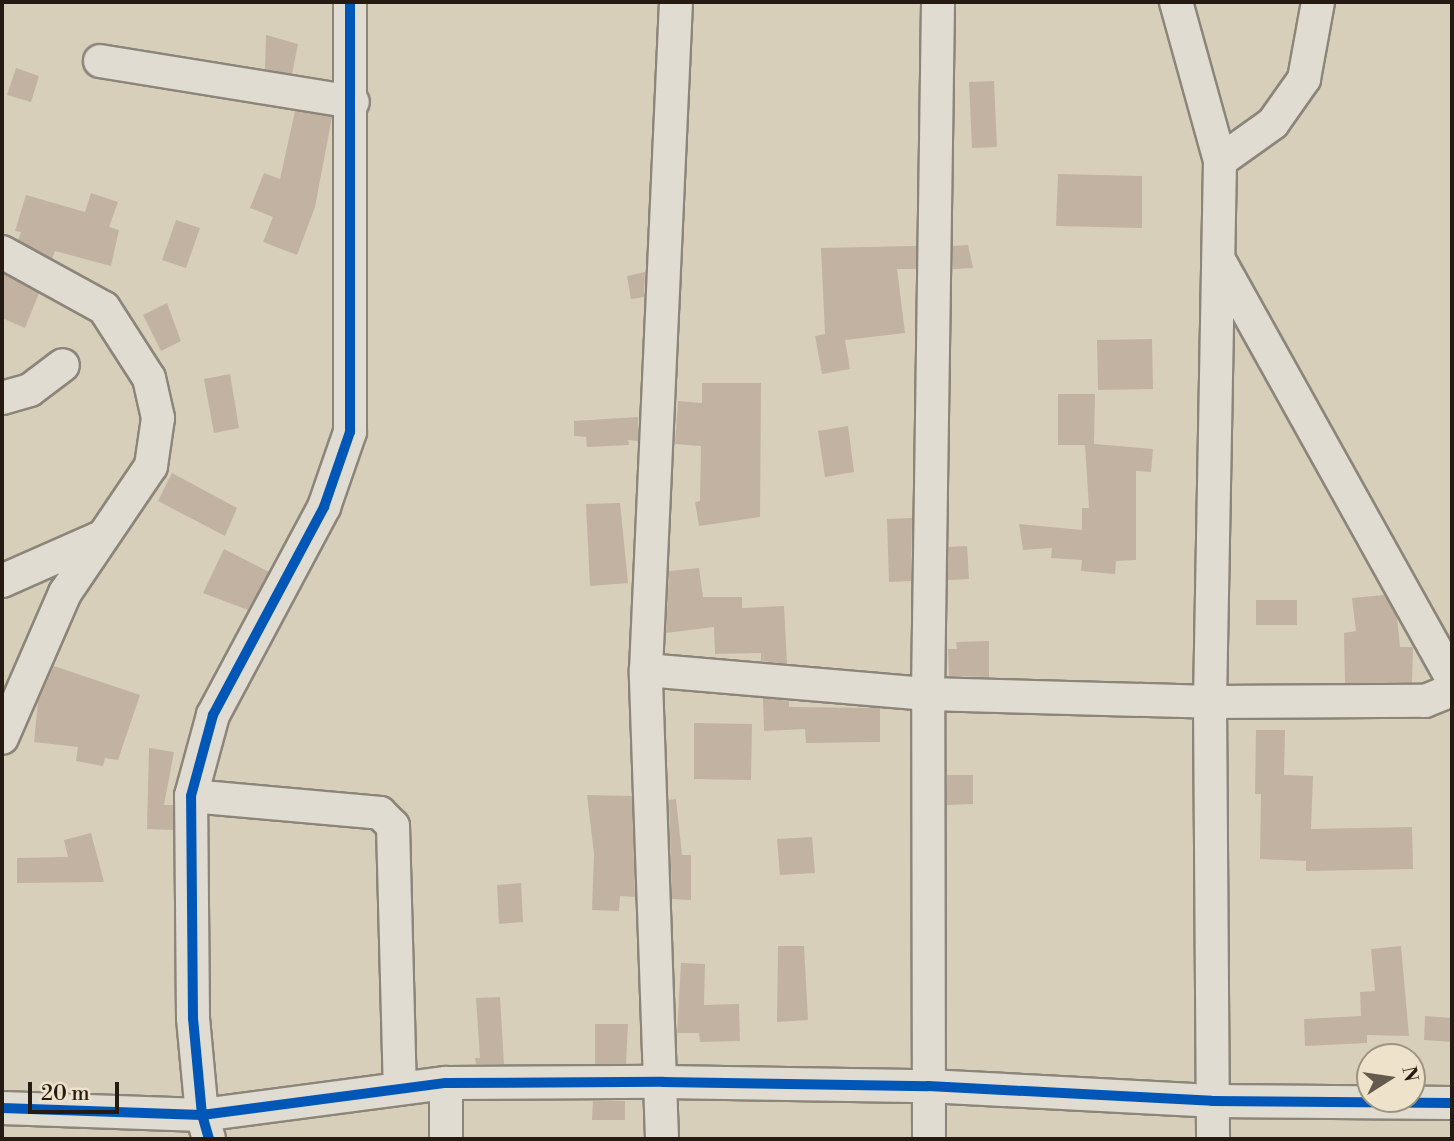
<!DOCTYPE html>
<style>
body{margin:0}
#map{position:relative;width:1454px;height:1141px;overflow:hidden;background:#d8cfba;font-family:"Libre Bodoni",serif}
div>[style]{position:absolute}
.building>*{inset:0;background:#c2b2a2}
.roads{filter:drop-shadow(2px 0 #8c8579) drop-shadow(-2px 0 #8c8579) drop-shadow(0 2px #8c8579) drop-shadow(0 -2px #8c8579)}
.minor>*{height:32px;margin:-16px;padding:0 16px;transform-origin:16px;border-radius:16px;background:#e0dcd2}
.cycleway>*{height:10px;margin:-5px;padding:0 5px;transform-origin:5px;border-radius:5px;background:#0057b8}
span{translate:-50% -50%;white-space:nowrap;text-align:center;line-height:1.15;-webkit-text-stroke:5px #eee3ca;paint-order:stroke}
.frame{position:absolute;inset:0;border:4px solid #261b13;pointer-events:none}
.north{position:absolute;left:1356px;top:1043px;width:70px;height:70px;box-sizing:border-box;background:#eee3ca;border:2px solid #9e9381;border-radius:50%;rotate:78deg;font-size:19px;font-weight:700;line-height:28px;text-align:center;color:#261b13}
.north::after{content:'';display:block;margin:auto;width:24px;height:32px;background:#645a4d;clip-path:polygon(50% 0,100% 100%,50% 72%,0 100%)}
.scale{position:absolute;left:28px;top:1082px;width:91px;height:32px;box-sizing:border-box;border:4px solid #261b13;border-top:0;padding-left:9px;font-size:21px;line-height:24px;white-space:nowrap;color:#261b13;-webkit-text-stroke:5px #eee3ca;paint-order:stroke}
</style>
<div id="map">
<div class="building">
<div style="clip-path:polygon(266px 35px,298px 44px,292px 74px,265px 69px)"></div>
<div style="clip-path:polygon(16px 68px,39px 76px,31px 102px,7px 95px)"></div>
<div style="clip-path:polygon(994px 81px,997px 147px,972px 148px,969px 82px)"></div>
<div style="clip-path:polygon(295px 111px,332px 117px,315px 207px,297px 255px,263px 242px,273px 217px,250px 208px,264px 173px,280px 179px)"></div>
<div style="clip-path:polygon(1058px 174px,1142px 176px,1142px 228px,1056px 226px)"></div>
<div style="clip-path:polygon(91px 193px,118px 202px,109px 227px,119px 230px,111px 266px,55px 251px,52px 259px,18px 240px,21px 232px,15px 231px,26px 195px,85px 212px)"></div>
<div style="clip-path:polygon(176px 220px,200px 228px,186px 268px,162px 260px)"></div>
<div style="clip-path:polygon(968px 245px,973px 268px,953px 269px,953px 246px)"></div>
<div style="clip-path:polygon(916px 246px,916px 269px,897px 269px,905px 333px,845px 340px,850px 369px,822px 374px,815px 336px,825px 334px,821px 248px)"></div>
<div style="clip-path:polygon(645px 272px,644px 297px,631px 299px,627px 276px)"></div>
<div style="clip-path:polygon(4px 274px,39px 293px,25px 328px,2px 318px)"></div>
<div style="clip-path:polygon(167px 303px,181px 341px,161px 351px,143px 315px)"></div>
<div style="clip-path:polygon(1152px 339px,1153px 389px,1098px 390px,1097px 340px)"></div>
<div style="clip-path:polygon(230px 374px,239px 428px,214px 433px,204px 379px)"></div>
<div style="clip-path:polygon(702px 383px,761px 383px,760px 517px,699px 526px,695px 502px,700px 501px,701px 446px,675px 444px,678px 401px,702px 403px)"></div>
<div style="clip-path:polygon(1058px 394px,1095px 394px,1094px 444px,1153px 449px,1151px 472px,1136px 471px,1136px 560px,1116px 561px,1115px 574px,1081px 571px,1082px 560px,1051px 558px,1052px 548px,1023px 550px,1019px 524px,1082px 530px,1082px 508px,1089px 508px,1085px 445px,1058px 445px)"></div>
<div style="clip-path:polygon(638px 417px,638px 441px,628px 440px,629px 445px,587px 447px,586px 437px,574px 436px,574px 421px)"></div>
<div style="clip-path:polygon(848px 426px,854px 472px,825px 477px,818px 431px)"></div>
<div style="clip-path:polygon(172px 473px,237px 508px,225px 536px,158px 501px)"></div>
<div style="clip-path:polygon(620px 503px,628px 583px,590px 586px,586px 504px)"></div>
<div style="clip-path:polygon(912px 518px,911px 581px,889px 582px,887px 519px)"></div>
<div style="clip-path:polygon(967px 546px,969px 579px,948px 580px,948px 547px)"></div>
<div style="clip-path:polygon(224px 549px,269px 572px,248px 610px,203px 593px)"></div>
<div style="clip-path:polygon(699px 568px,703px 597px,742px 597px,742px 608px,784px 606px,787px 664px,761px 661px,761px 653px,715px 654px,714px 627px,666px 633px,669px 571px)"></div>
<div style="clip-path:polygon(1384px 595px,1397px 617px,1400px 647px,1413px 647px,1412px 683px,1345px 683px,1344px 633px,1356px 631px,1352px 598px)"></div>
<div style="clip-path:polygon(1256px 600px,1297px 600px,1297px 625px,1256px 625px)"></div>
<div style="clip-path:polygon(989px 641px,989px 677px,949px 676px,948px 649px,957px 649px,956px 642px)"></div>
<div style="clip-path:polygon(54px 666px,140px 695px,118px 760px,105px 758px,103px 766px,76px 761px,78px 747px,34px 742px,38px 702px)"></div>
<div style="clip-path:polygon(763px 698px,789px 701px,789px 707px,880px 708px,880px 742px,806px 743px,805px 729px,764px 731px)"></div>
<div style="clip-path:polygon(694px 723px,752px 724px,751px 780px,694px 779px)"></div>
<div style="clip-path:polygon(1256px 730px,1285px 730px,1284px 775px,1313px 776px,1311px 829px,1412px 827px,1413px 869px,1306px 871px,1306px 861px,1260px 859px,1261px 794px,1255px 794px)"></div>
<div style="clip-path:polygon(149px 748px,174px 752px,164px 805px,173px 805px,173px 830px,147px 829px)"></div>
<div style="clip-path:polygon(947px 775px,973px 775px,973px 804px,947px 805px)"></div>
<div style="clip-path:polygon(587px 795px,632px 796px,635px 897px,620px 896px,619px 911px,592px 910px,594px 854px)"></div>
<div style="clip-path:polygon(676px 799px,682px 855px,691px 855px,691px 900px,672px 899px,669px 800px)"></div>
<div style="clip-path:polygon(91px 833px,104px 882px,17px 883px,17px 858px,68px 857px,64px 840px)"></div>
<div style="clip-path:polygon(812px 837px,815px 873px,780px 875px,777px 839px)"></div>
<div style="clip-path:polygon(521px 883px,523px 922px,499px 924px,497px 885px)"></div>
<div style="clip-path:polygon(778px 946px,804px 946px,808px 1020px,777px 1022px)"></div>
<div style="clip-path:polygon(1401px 946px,1409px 1036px,1367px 1035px,1367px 1043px,1305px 1046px,1304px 1019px,1361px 1016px,1360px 992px,1375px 991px,1371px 949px)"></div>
<div style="clip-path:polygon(681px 963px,705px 964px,704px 1005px,739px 1004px,740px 1041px,700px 1042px,699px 1033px,677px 1033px)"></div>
<div style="clip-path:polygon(500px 997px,504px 1064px,476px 1064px,475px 1058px,480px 1058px,476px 998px)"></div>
<div style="clip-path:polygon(1425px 1016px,1452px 1018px,1452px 1042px,1424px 1040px)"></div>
<div style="clip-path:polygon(595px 1024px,628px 1024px,626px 1064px,595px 1064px)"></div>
<div style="clip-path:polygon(593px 1101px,625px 1101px,625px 1120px,592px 1120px)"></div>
</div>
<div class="roads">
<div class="minor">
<div style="left:1176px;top:2px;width:165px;rotate:74.5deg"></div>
<div style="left:1220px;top:161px;width:541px;rotate:91.06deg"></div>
<div style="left:1210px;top:702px;width:437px;rotate:89.6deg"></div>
<div style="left:100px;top:61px;width:256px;rotate:9.2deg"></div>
<div style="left:1220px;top:161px;width:65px;rotate:-35.6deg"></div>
<div style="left:1273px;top:123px;width:54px;rotate:-54.8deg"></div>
<div style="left:1304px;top:79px;width:78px;rotate:-79.7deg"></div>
<div style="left:2px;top:252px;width:116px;rotate:28.8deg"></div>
<div style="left:104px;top:308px;width:83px;rotate:57.3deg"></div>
<div style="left:149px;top:378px;width:41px;rotate:77.3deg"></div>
<div style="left:158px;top:418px;width:49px;rotate:98.3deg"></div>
<div style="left:151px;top:466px;width:153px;rotate:124.1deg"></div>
<div style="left:65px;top:593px;width:158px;rotate:113.5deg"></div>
<div style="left:1219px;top:260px;width:479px;rotate:60.9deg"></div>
<div style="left:2px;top:398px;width:29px;rotate:-16deg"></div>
<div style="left:30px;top:390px;width:41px;rotate:-37.1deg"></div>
<div style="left:2px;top:581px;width:106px;rotate:-23.9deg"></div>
<div style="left:646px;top:670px;width:283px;rotate:4.9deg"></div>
<div style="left:928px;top:694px;width:282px;rotate:1.6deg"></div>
<div style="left:1210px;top:702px;width:215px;rotate:-0.3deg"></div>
<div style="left:1425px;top:701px;width:29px;rotate:-22deg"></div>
<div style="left:191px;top:796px;width:190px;rotate:5.1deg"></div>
<div style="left:380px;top:813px;width:18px;rotate:45deg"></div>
<div style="left:393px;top:826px;width:261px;rotate:88.5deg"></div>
<div style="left:446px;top:1083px;width:56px;rotate:90deg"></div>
<div style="left:2px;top:1108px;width:200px;rotate:2deg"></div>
<div style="left:202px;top:1115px;width:246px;rotate:-7.5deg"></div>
<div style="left:446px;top:1083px;width:217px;rotate:-0.3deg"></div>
<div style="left:663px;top:1082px;width:265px;rotate:0.9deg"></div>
<div style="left:928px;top:1086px;width:284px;rotate:3deg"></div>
<div style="left:1212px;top:1101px;width:240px;rotate:0.5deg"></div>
<div style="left:209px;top:1139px;width:25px;rotate:-106deg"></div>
<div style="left:202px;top:1115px;width:97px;rotate:-95.3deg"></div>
<div style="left:193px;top:1018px;width:222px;rotate:-90.5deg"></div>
<div style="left:191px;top:796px;width:84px;rotate:-74.8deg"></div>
<div style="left:213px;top:715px;width:236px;rotate:-61.9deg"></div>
<div style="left:324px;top:507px;width:79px;rotate:-70.9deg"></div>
<div style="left:350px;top:432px;width:430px;rotate:-90deg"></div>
<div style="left:662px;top:1139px;width:469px;rotate:-92deg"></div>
<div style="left:646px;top:670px;width:669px;rotate:-87.43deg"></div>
<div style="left:929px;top:1139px;width:445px;rotate:-90.1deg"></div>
<div style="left:928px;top:694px;width:692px;rotate:-89.17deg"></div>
</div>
</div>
<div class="cycleway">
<div style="left:2px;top:1108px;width:200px;rotate:2deg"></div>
<div style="left:202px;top:1115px;width:246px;rotate:-7.5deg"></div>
<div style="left:446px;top:1083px;width:217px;rotate:-0.3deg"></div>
<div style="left:663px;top:1082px;width:265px;rotate:0.9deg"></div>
<div style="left:928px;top:1086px;width:284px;rotate:3deg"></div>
<div style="left:1212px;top:1101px;width:240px;rotate:0.5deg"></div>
<div style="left:209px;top:1139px;width:25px;rotate:-106deg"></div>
<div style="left:202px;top:1115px;width:97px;rotate:-95.3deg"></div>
<div style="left:193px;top:1018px;width:222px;rotate:-90.5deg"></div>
<div style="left:191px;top:796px;width:84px;rotate:-74.8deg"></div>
<div style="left:213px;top:715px;width:236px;rotate:-61.9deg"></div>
<div style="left:324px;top:507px;width:79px;rotate:-70.9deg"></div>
<div style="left:350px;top:432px;width:430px;rotate:-90deg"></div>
</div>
<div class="frame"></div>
<div class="north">N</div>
<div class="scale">20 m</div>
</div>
